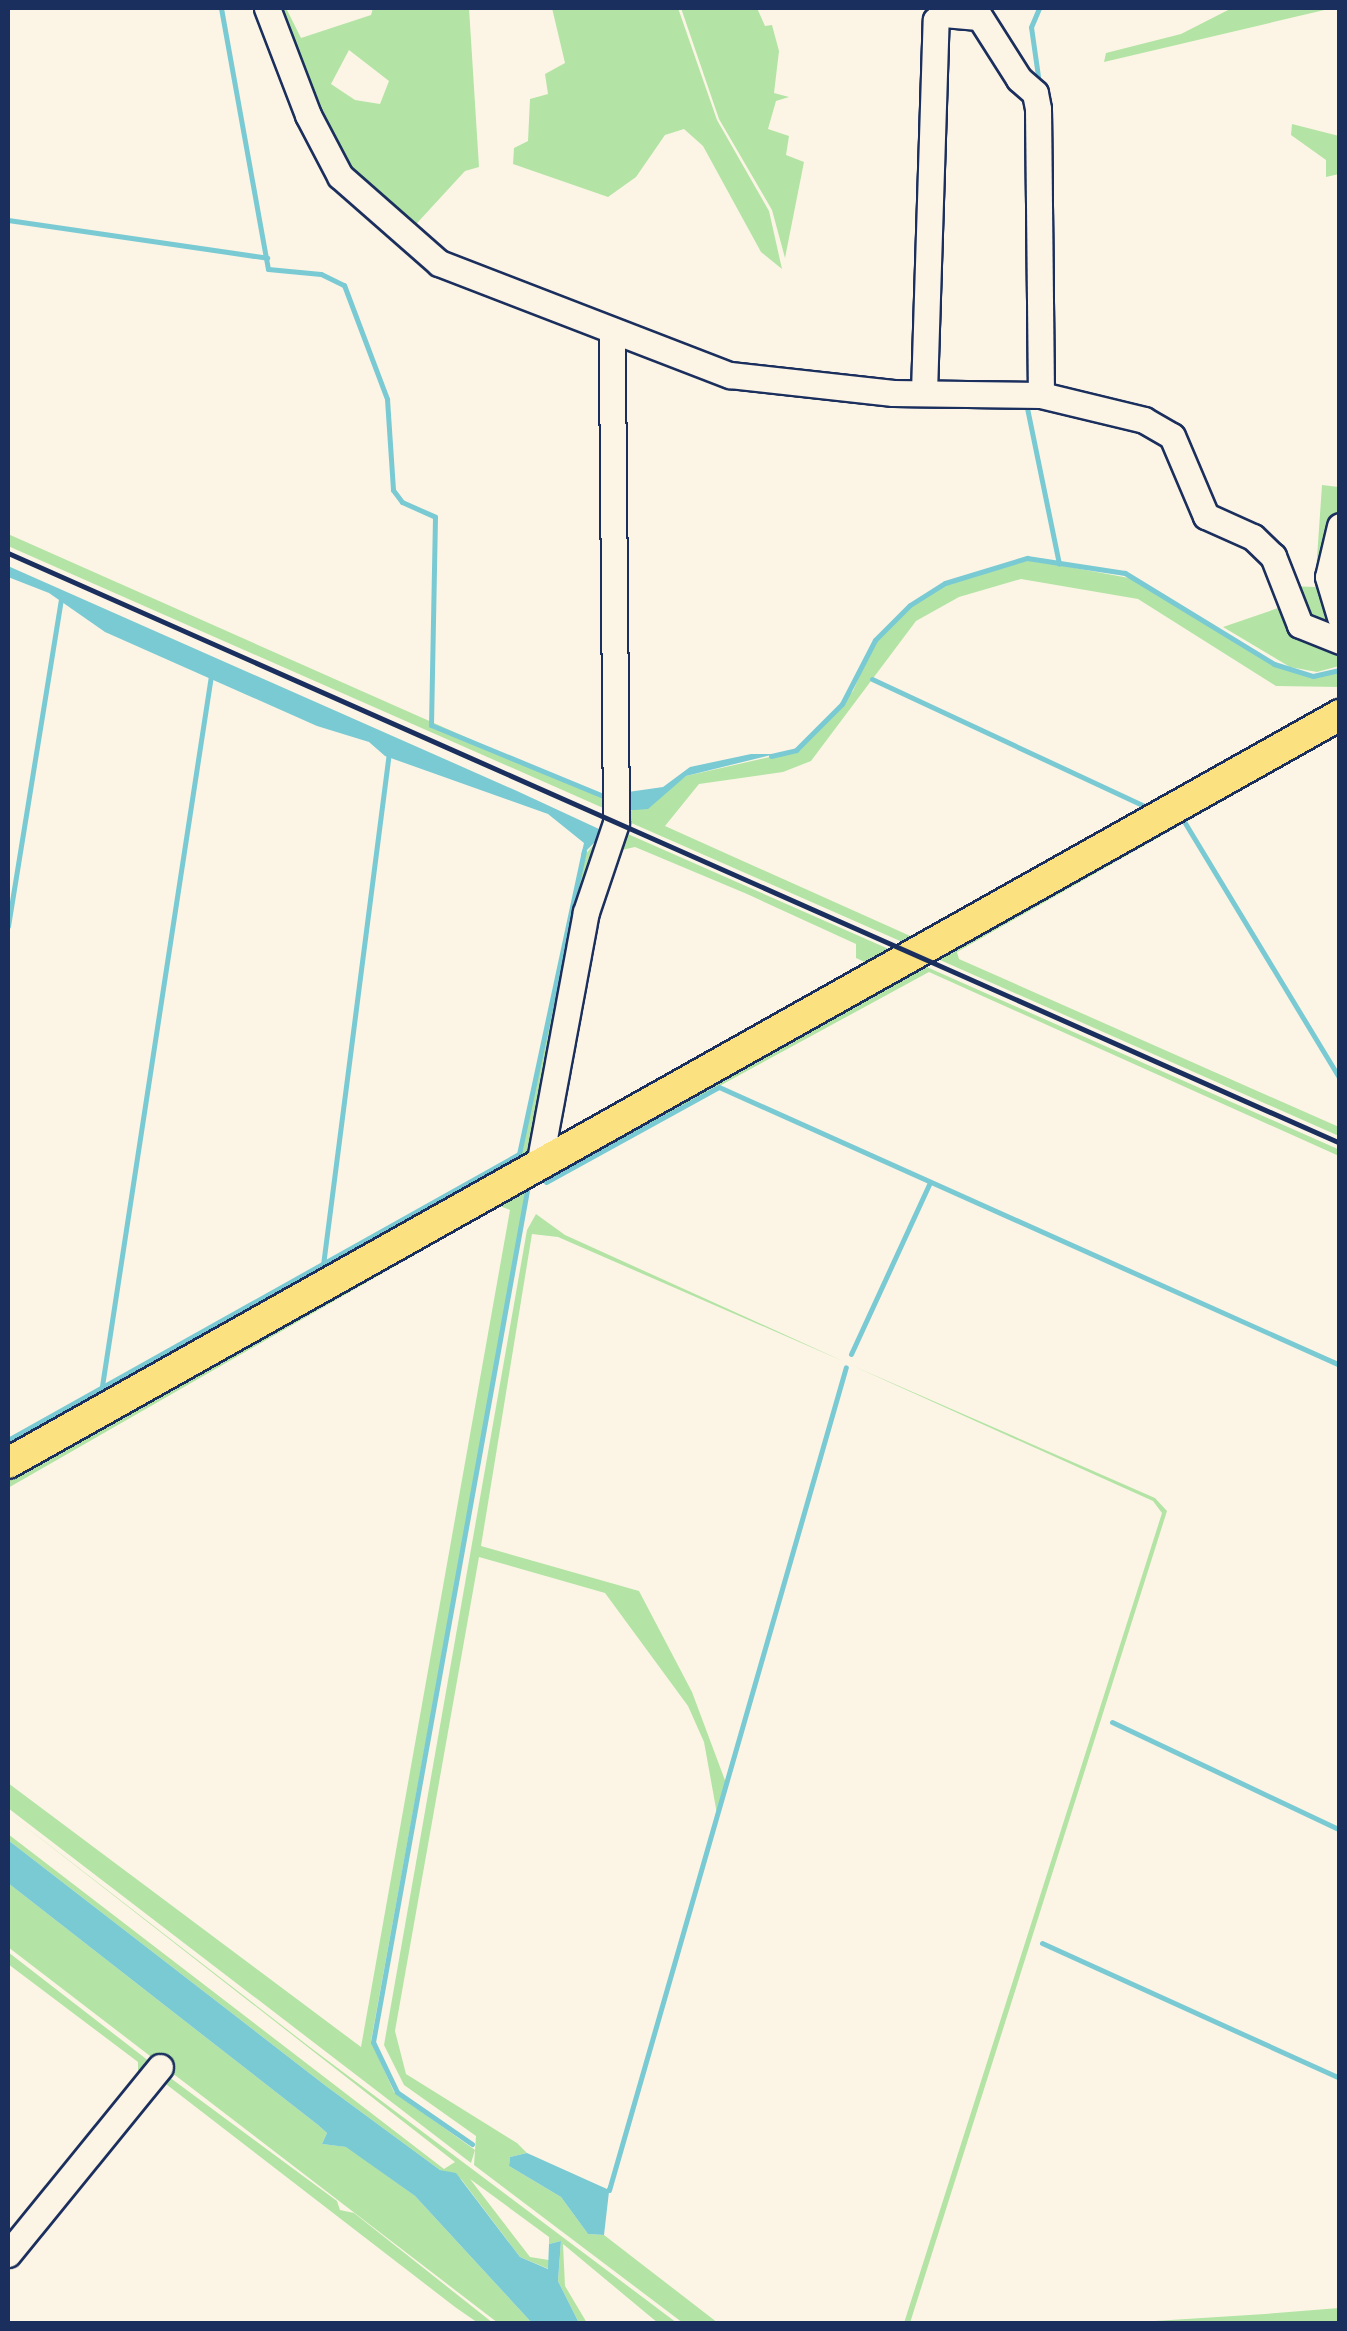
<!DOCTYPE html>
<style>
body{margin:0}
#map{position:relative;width:1347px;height:2331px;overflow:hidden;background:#fcf5e5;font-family:"Balsamiq Sans",sans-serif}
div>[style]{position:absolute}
.green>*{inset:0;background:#b3e4a5}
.water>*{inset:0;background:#7acad4}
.stream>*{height:5px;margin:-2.5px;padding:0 2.5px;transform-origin:2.5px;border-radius:2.5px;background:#7acad4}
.roads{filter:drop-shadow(2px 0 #1b2f5e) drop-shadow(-2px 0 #1b2f5e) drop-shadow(0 2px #1b2f5e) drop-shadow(0 -2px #1b2f5e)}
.minor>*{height:25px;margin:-12.5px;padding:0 12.5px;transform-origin:12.5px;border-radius:12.5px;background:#fcf5e5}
.major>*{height:30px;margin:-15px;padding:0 15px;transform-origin:15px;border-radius:15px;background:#fbe180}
.rail>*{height:5px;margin:-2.5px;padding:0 2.5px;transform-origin:2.5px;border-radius:2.5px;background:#1b2f5e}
span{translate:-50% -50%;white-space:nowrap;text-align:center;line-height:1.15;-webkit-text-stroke:9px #fcf5e5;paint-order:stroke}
.frame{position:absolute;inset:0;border:10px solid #1b2f5e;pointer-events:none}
</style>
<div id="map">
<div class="green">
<div style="clip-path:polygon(evenodd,275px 8px,286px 8px,301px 38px,371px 15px,373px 8px,469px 8px,479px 167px,465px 171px,407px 234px,342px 169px,275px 8px,349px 50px,389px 81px,380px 104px,355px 100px,331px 84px,349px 50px)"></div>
<div style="clip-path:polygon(552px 8px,678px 8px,717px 120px,769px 211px,782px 269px,761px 252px,703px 146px,684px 129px,665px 135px,636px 177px,608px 197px,513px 164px,514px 148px,528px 141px,530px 99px,548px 94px,545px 74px,565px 63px)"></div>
<div style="clip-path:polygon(681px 8px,757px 8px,765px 26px,772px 25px,779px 51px,774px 93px,789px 97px,776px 101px,768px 129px,789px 136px,786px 155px,804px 162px,785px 258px,772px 210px,719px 119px)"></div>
<div style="clip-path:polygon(1232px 8px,1333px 8px,1104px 62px,1106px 53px,1181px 34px)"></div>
<div style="clip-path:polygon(1292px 124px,1339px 136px,1339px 174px,1326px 177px,1326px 160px,1291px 135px)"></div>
<div style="clip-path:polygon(1322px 485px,1339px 487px,1339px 626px,1313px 631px,1290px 586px,1315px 587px)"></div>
<div style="clip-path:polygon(8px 534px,605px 799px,610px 811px,8px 546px)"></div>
<div style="clip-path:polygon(1026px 559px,1140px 580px,1274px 666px,1313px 677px,1339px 671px,1339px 687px,1276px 686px,1138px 599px,1021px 579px,959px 597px,916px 621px,811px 761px,783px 772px,699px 784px,665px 826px,917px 939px,1339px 697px,1339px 708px,916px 948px,620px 818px,686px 776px,796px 751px,853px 691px,875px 641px,902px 613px,945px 584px)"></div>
<div style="clip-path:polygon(1284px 606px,1339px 645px,1339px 666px,1317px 672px,1290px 667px,1223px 627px)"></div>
<div style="clip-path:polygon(1339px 727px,1339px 735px,957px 952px,959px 959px,1339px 1127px,1339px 1136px,931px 956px)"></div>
<div style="clip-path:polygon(621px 831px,900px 954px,561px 1144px,549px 1133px,560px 1133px,869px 964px,856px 958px,856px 944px,747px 894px,635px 847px,617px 851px)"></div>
<div style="clip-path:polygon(601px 836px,533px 1155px,8px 1456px,8px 1441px,520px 1155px,584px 856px)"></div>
<div style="clip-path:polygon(920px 964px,1340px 1150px,1339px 1156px,929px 972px,539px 1184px)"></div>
<div style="clip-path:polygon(528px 1183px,371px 2041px,394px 2092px,475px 2150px,471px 2163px,8px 1808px,8px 1783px,361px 2047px,510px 1210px,500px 1206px,8px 1488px,8px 1476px)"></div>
<div style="clip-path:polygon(536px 1214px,565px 1235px,845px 1362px,558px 1237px,532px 1234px,481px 1546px,639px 1591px,692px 1692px,726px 1783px,717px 1814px,704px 1742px,688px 1706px,605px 1593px,479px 1557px,395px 2031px,406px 2074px,517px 2143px,527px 2153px,510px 2157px,509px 2166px,561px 2197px,588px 2234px,604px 2235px,718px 2323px,683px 2323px,474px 2165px,476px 2136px,404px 2085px,384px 2045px,527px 1230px)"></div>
<div style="clip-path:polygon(851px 1365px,1155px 1498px,1167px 1511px,910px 2323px,904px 2323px,1162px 1513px,1153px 1501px)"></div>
<div style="clip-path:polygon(8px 1813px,311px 2048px,677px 2323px,658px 2323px,563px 2244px,565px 2286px,587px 2323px,579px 2323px,558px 2281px,561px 2241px,549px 2244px,549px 2237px,470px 2179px,530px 2257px,549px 2260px,549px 2269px,520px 2257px,461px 2179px,440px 2170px,326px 2086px,8px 1840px,8px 1834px,444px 2169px,455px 2162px)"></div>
<div style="clip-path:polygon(8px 1883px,318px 2125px,327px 2133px,322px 2144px,347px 2147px,415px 2196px,532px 2323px,498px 2323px,8px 1947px)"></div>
<div style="clip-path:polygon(8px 1952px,154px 2065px,138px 2087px,138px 2062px,8px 1964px)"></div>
<div style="clip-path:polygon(161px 2071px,337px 2201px,340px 2210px,354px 2213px,493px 2323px,478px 2323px,455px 2307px,162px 2081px)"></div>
<div style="clip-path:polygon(1339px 2308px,1339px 2323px,1123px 2323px,1265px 2314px)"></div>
</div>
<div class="water">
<div style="clip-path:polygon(8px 566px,517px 791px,599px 829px,601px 836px,581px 856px,584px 843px,548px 814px,385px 756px,369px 742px,317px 726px,105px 632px,49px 593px,8px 577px)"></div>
<div style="clip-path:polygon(751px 754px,775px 754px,686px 776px,648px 809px,621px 811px,628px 792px,663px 787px,690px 767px)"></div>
<div style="clip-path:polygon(8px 1840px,326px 2086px,440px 2170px,456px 2173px,520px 2257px,548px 2269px,549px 2244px,561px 2241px,558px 2281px,579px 2323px,532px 2323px,415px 2196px,346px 2147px,322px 2144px,327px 2133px,318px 2125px,8px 1883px)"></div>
<div style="clip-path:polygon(527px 2153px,607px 2189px,610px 2183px,604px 2235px,588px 2234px,561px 2197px,509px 2166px,510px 2157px)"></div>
</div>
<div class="stream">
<div style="left:221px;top:8px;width:265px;rotate:79.8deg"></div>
<div style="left:268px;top:269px;width:53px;rotate:5.4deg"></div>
<div style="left:321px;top:274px;width:25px;rotate:26deg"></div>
<div style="left:344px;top:285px;width:122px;rotate:69.3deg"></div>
<div style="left:387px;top:399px;width:91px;rotate:86.2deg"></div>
<div style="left:393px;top:490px;width:15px;rotate:53deg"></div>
<div style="left:402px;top:502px;width:36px;rotate:24deg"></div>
<div style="left:435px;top:517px;width:208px;rotate:91.1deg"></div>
<div style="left:431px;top:725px;width:189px;rotate:22.4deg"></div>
<div style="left:1038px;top:76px;width:49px;rotate:-98.1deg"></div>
<div style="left:1031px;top:27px;width:21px;rotate:-67deg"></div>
<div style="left:8px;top:220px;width:262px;rotate:8.3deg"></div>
<div style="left:1026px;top:403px;width:164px;rotate:78.4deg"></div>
<div style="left:872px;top:679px;width:300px;rotate:25deg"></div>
<div style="left:771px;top:756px;width:26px;rotate:-13deg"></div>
<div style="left:796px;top:750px;width:65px;rotate:-45deg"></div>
<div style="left:842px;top:704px;width:72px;rotate:-62.7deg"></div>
<div style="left:875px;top:640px;width:49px;rotate:-45deg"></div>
<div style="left:910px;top:605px;width:41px;rotate:-32.2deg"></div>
<div style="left:945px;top:583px;width:86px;rotate:-17deg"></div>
<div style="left:1027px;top:558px;width:99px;rotate:8.7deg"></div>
<div style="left:1125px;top:573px;width:175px;rotate:31.4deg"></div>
<div style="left:1274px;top:664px;width:41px;rotate:17.1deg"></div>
<div style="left:1313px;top:676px;width:28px;rotate:-13deg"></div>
<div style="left:1185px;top:823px;width:299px;rotate:58.8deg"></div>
<div style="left:8px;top:926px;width:333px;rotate:-80.8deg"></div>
<div style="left:546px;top:1182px;width:197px;rotate:-28.8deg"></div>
<div style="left:719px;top:1087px;width:680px;rotate:24.12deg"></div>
<div style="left:323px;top:1265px;width:517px;rotate:-82.67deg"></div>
<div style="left:851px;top:1354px;width:189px;rotate:-65.3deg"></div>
<div style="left:102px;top:1386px;width:719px;rotate:-81.28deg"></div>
<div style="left:8px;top:1440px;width:586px;rotate:-29.24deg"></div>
<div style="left:519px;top:1154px;width:310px;rotate:-77.9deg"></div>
<div style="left:1112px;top:1722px;width:252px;rotate:25.3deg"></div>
<div style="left:1042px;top:1943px;width:327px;rotate:24.4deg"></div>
<div style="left:472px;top:2144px;width:91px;rotate:-145.3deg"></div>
<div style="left:397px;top:2092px;width:55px;rotate:-115.6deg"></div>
<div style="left:373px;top:2042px;width:866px;rotate:-79.75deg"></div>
<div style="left:609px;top:2190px;width:856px;rotate:-73.94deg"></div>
</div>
<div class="roads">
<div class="minor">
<div style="left:267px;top:8px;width:115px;rotate:69deg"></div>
<div style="left:308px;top:115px;width:69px;rotate:62.3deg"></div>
<div style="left:340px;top:176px;width:132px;rotate:41.3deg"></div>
<div style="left:439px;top:263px;width:312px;rotate:21.1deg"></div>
<div style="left:730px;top:375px;width:164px;rotate:6.3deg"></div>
<div style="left:893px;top:393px;width:148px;rotate:0.8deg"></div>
<div style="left:1041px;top:395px;width:106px;rotate:13.6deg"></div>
<div style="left:1144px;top:420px;width:32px;rotate:30deg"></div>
<div style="left:1172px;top:436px;width:87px;rotate:67deg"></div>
<div style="left:1206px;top:516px;width:51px;rotate:24.1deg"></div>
<div style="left:1253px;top:537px;width:28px;rotate:44deg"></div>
<div style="left:1273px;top:556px;width:74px;rotate:68.6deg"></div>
<div style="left:1300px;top:625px;width:43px;rotate:21.8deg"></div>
<div style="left:974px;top:8px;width:84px;rotate:57.6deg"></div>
<div style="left:1019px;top:79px;width:21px;rotate:41deg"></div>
<div style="left:1035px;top:93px;width:16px;rotate:79deg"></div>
<div style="left:1038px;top:109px;width:286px;rotate:89.4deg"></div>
<div style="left:924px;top:392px;width:372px;rotate:-88.2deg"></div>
<div style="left:936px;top:20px;width:8px;rotate:-45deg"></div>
<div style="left:942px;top:14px;width:35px;rotate:5deg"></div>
<div style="left:1340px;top:526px;width:52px;rotate:103.2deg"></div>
<div style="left:1328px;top:577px;width:42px;rotate:73.3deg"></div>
<div style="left:539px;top:1165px;width:257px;rotate:-79.5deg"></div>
<div style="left:586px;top:912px;width:94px;rotate:-71.4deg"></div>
<div style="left:616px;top:823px;width:490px;rotate:-90.5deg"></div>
<div style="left:8px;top:2254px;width:241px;rotate:-50.9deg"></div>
</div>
<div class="major">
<div style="left:8px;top:1463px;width:1528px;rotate:-29.32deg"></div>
</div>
</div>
<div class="rail">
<div style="left:8px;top:553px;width:1457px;rotate:23.89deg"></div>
</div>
<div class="frame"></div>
</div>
